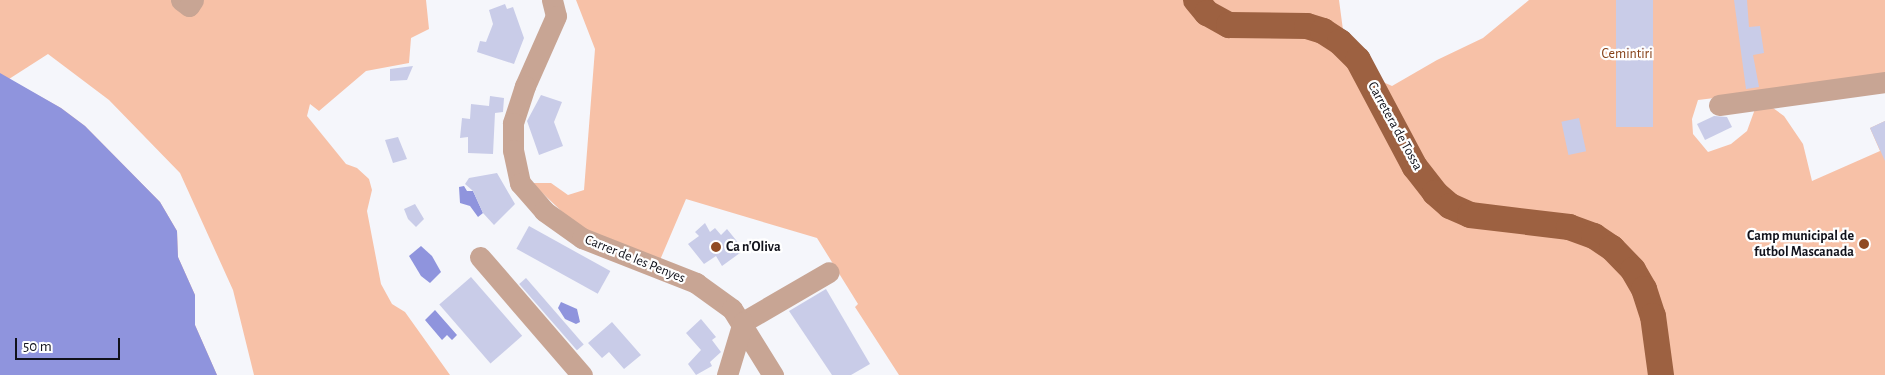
<!DOCTYPE html>
<html>
<head>
<meta charset="utf-8">
<style>
	body { margin:0 }
	#map { position:relative; width:1885px; height:375px; overflow:hidden; background:#f5f6fb; font-family:"Alegreya Sans",sans-serif }
	div>[style] { position:absolute }
	[style*='--x'] { left:calc(var(--x)*1px); top:calc(var(--y)*1px); width:calc(var(--w)*1px); rotate:calc(var(--a)*1deg) }
	.green>* { inset:0; background:#f7c1a7 }
	.water>* { inset:0; background:#8f94dd }
	.building>* { inset:0; background:#c9cce8; transform-origin:0 0 }
	.minor>* { height:21px; margin:-10.5px; padding:0 10.5px; transform-origin:10.5px; border-radius:10.5px; background:#c8a594 }
	.major>* { height:26px; margin:-13px; padding:0 13px; transform-origin:13px; border-radius:13px; background:#9d6141 }
	.dots>* { width:14px; height:14px; translate:-50% -50%; box-sizing:border-box; border:2px solid #fff; border-radius:50% }
	span { translate:-50% -50%; white-space:nowrap; text-align:center; line-height:1.15; -webkit-text-stroke:4.5px #fff; paint-order:stroke }
	.park-label { font-size:14px; color:#843e14 }
	.street-label { font-size:14px; color:#11121b }
	.poi-label { font-size:14px; color:#11121b; font-weight:700 }
	.right { translate:-100% -50%; text-align:right }
	.left { translate:0 -50%; text-align:left }
	.scale { position:absolute; left:15px; top:338px; width:105px; height:22px; box-sizing:border-box; border:2px solid #11121b; border-top:0; padding-left:6px; font-size:15px; line-height:18px; white-space:nowrap; color:#11121b; -webkit-text-stroke:4px #fff; paint-order:stroke }
</style>
</head>
<body>
<div id="map">
	<div class="green">
		<i style="clip-path:polygon(0 0,426px 0,429px 29px,411px 38px,409px 63px,366px 71px,319px 111px,310px 104px,307px 116px,346px 164px,357px 168px,369px 179px,372px 190px,367px 211px,381px 284px,392px 304px,405px 312px,450px 375px,254px 375px,233px 290px,180px 173px,109px 100px,48px 54px,9px 79px,61px 108px,85px 126px,160px 202px,177px 231px,178px 257px,195px 295px,195px 325px,217px 375px,0 375px)"></i>
		<i style="clip-path:polygon(576px 0,1339px 0,1343px 30px,1383px 82px,1392px 86px,1437px 60px,1483px 38px,1529px 0,1885px 0,1885px 77px,1698px 100px,1692px 119px,1693px 134px,1708px 152px,1731px 144px,1747px 131px,1755px 109px,1766px 103px,1784px 116px,1803px 144px,1812px 181px,1880px 151px,1870px 128px,1885px 121px,1885px 375px,899px 375px,855px 307px,858px 304px,817px 238px,686px 199px,660px 260px,579px 228px,532px 183px,551px 183px,568px 195px,584px 190px,595px 49px)"></i>
	</div>
	<div class="water">
		<i style="clip-path:polygon(0 73px,61px 108px,85px 126px,160px 202px,177px 231px,178px 257px,195px 295px,195px 325px,217px 375px,0 375px)"></i>
		<i style="clip-path:polygon(464px 186px,467px 191px,473px 191px,483px 213px,478px 217px,470px 206px,460px 203px,459px 187px)"></i>
		<i style="clip-path:polygon(421px 246px,432px 256px,441px 272px,430px 283px,421px 276px,409px 256px)"></i>
		<i style="clip-path:polygon(561px 302px,577px 309px,580px 322px,576px 324px,565px 319px,558px 308px)"></i>
		<i style="clip-path:polygon(435px 310px,457px 335px,452px 340px,447px 335px,442px 340px,425px 320px)"></i>
	</div>
	<div class="building">
		<i style="left:1616px;top:0;width:37px;height:127px"></i>
		<i style="clip-path:polygon(1734px 0,1747px 0,1749px 27px,1760px 26px,1764px 53px,1753px 55px,1759px 87px,1746px 89px)"></i>
		<i style="clip-path:polygon(505px 4px,507px 9px,513px 7px,524px 38px,514px 64px,477px 52px,480px 41px,486px 42px,493px 24px,489px 10px)"></i>
		<i style="clip-path:polygon(413px 66px,407px 80px,390px 81px,390px 69px)"></i>
		<i style="clip-path:polygon(541px 95px,562px 102px,554px 122px,563px 146px,539px 155px,527px 121px)"></i>
		<i style="clip-path:polygon(490px 96px,504px 98px,503px 112px,495px 113px,493px 154px,468px 153px,468px 137px,460px 138px,462px 118px,470px 119px,471px 104px,489px 106px)"></i>
		<i style="clip-path:polygon(1714px 116px,1727px 117px,1732px 127px,1705px 140px,1697px 124px)"></i>
		<i style="left:1579px;top:118px;width:34px;height:18px;rotate:78deg"></i>
		<i style="clip-path:polygon(1885px 121px,1885px 161px,1870px 128px)"></i>
		<i style="clip-path:polygon(398px 137px,407px 159px,393px 163px,385px 140px)"></i>
		<i style="clip-path:polygon(497px 173px,515px 204px,494px 225px,483px 213px,473px 191px,465px 184px,469px 178px)"></i>
		<i style="clip-path:polygon(415px 204px,424px 219px,416px 227px,408px 219px,404px 209px)"></i>
		<i style="clip-path:polygon(705px 223px,710px 232px,715px 228px,721px 235px,727px 229px,744px 250px,722px 266px,716px 256px,704px 264px,688px 244px,699px 236px,695px 232px)"></i>
		<i style="left:529px;top:226px;width:93px;height:26px;rotate:29deg"></i>
		<i style="left:471px;top:277px;width:78px;height:42px;rotate:49deg"></i>
		<i style="left:526px;top:278px;width:88px;height:9px;rotate:49deg"></i>
		<i style="clip-path:polygon(826px 289px,870px 364px,851px 375px,832px 375px,789px 311px)"></i>
		<i style="clip-path:polygon(701px 319px,716px 337px,712px 340px,721px 352px,710px 362px,712px 366px,696px 375px,688px 364px,701px 350px,686px 333px)"></i>
		<i style="clip-path:polygon(612px 322px,641px 355px,624px 369px,609px 352px,602px 358px,588px 343px)"></i>
	</div>
	<div class="minor">
		<i style="--x:181;--y:0;--w:10;--a:37"></i>
		<i style="--x:189;--y:6;--w:7;--a:-56"></i>
		<i style="--x:552;--y:0;--w:16;--a:76"></i>
		<i style="--x:556;--y:16;--w:77;--a:113.9"></i>
		<i style="--x:525;--y:86;--w:39;--a:108"></i>
		<i style="--x:513;--y:123;--w:27;--a:90"></i>
		<i style="--x:513;--y:150;--w:34;--a:78"></i>
		<i style="--x:520;--y:183;--w:37;--a:49"></i>
		<i style="--x:544;--y:211;--w:47;--a:35.4"></i>
		<i style="--x:582;--y:238;--w:123;--a:21.5"></i>
		<i style="--x:696;--y:283;--w:44;--a:35.8"></i>
		<i style="--x:732;--y:309;--w:78;--a:58.2"></i>
		<i style="--x:1719;--y:105;--w:168;--a:-7.9"></i>
		<i style="--x:480;--y:257;--w:156;--a:49.2"></i>
		<i style="--x:743;--y:322;--w:99;--a:-30.2"></i>
		<i style="--x:727;--y:375;--w:55;--a:-73.2"></i>
	</div>
	<div class="major">
		<i style="--x:1196;--y:0;--w:17;--a:50"></i>
		<i style="--x:1207;--y:13;--w:25;--a:29"></i>
		<i style="--x:1229;--y:25;--w:78;--a:0.7"></i>
		<i style="--x:1307;--y:26;--w:17;--a:17"></i>
		<i style="--x:1323;--y:31;--w:20;--a:33"></i>
		<i style="--x:1340;--y:42;--w:25;--a:45"></i>
		<i style="--x:1358;--y:60;--w:121;--a:62"></i>
		<i style="--x:1415;--y:167;--w:33;--a:52"></i>
		<i style="--x:1435;--y:193;--w:20;--a:41"></i>
		<i style="--x:1450;--y:206;--w:22;--a:24"></i>
		<i style="--x:1470;--y:215;--w:100;--a:6.9"></i>
		<i style="--x:1569;--y:227;--w:27;--a:20"></i>
		<i style="--x:1594;--y:236;--w:22;--a:34"></i>
		<i style="--x:1612;--y:248;--w:30;--a:46"></i>
		<i style="--x:1633;--y:270;--w:22;--a:60"></i>
		<i style="--x:1644;--y:289;--w:28;--a:72"></i>
		<i style="--x:1653;--y:316;--w:60;--a:82.3"></i>
	</div>
	<div class="dots">
		<i style="left:1864px;top:244px;background:#904a23"></i>
		<i style="left:716px;top:247px;background:#904a23"></i>
	</div>
	<div class="park-label">
		<span style="left:1627px;top:54px">Cemintiri</span>
	</div>
	<div class="street-label">
		<span style="left:1395px;top:126px;rotate:61deg">Carretera de Tossa</span>
		<span style="left:635px;top:259px;rotate:22deg">Carrer de les Penyes</span>
	</div>
	<div class="poi-label">
		<span class="right" style="left:1854px;top:244px">Camp municipal de<br>futbol Mascanada</span>
		<span class="left" style="left:726px;top:247px">Ca n'Oliva</span>
	</div>
	<div class="scale">50 m</div>
</div>
</body>
</html>
